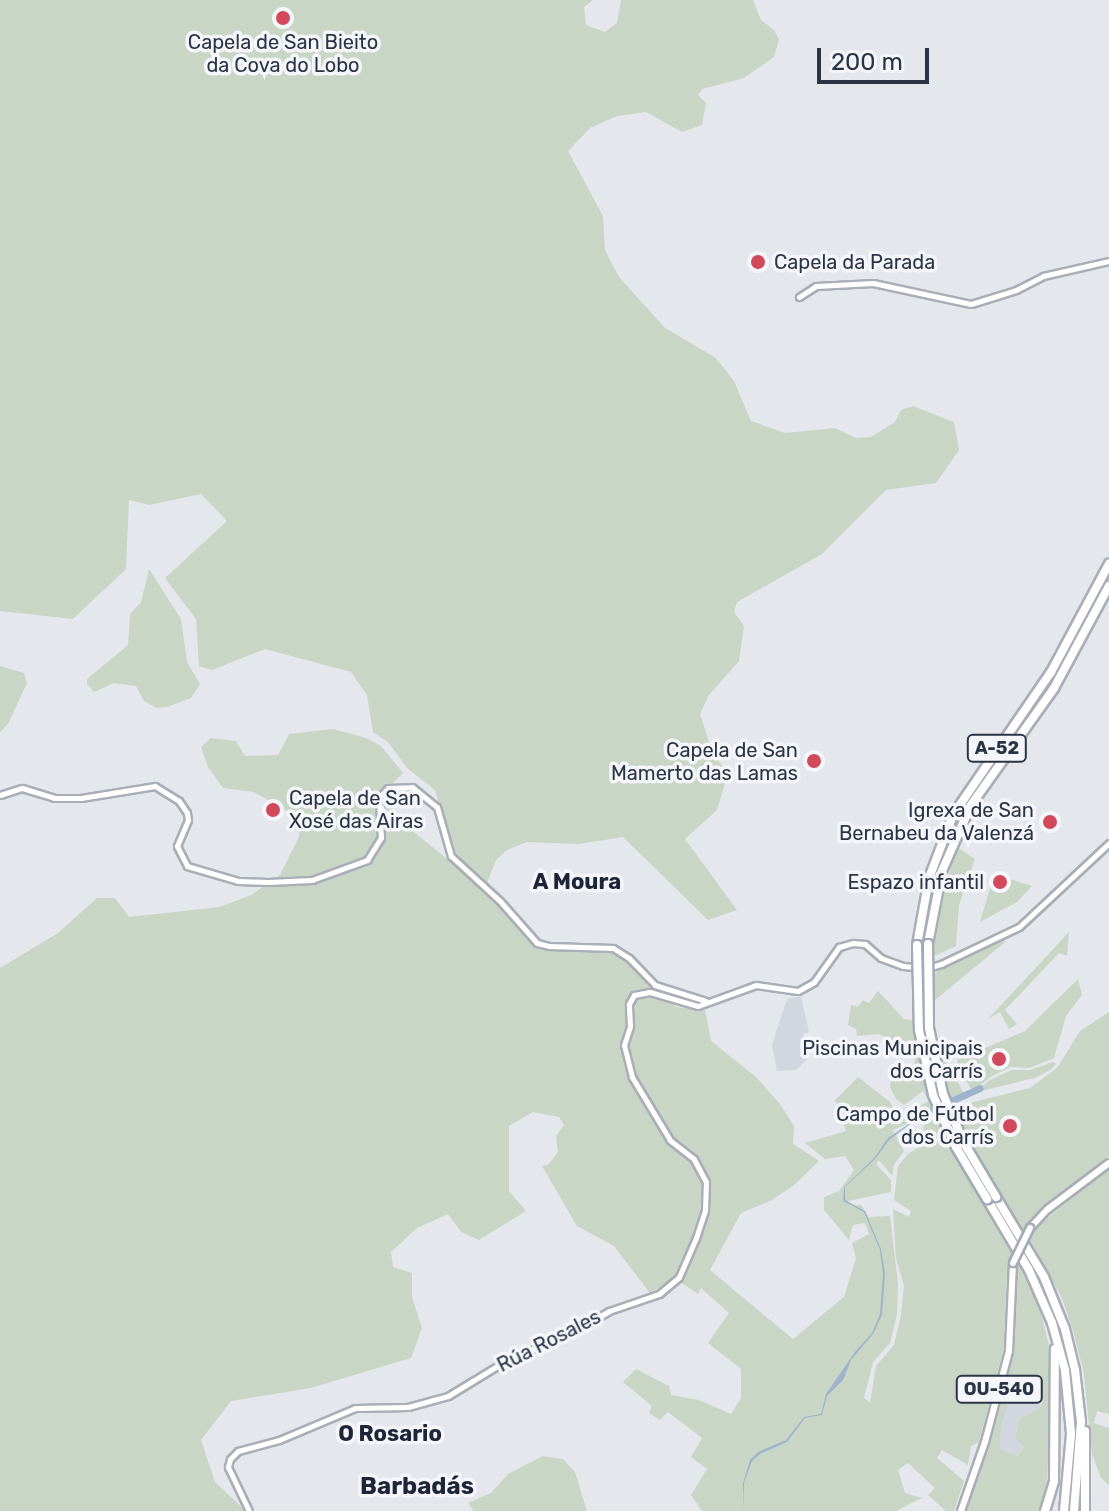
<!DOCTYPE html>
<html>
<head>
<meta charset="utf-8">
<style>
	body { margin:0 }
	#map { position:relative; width:1109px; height:1511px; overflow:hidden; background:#e4e7ec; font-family:Rubik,sans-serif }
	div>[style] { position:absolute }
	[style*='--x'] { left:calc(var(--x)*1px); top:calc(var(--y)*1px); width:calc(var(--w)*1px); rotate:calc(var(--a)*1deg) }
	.built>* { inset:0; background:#d2d6de }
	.green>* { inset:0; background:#c9d6c5 }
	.water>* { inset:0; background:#9fb4cc }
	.river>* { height:7px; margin:-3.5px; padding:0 3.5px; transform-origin:3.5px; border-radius:3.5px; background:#9fb4cc }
	.roads { filter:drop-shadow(2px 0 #a9aeb7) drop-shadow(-2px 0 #a9aeb7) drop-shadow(0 2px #a9aeb7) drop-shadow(0 -2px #a9aeb7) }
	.secondary>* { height:5px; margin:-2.5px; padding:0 2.5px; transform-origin:2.5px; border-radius:2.5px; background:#fff }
	.primary>* { height:6px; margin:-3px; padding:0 3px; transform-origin:3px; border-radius:3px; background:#fff }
	.highway>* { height:8px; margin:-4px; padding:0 4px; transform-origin:4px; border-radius:4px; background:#fff }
	.bridges { filter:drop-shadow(2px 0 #a3abb8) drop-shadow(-2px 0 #a3abb8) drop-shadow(0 2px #a3abb8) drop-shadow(0 -2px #a3abb8) }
	.primary-bridge>* { height:6px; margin:-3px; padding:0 3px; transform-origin:3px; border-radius:3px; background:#fff }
	.highway-bridge>* { height:8px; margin:-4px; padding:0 4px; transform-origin:4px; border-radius:4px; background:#fff }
	.dots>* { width:22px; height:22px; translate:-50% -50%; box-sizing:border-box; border:4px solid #f4f6f9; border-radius:50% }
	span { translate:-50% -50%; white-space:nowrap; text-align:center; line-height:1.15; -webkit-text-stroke:7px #f4f6f9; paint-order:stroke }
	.shield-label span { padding:2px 6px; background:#f4f6f9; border:2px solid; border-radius:6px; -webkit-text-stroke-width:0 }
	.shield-label { font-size:18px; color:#2b3445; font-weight:700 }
	.poi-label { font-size:20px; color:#2b3445 }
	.left { translate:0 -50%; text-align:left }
	.right { translate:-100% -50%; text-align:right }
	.street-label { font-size:20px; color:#2b3445 }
	.neighbourhood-label { font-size:22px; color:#1d2536; font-weight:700 }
	.quarter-label { font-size:24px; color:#1d2536; font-weight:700 }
	.scale { position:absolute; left:817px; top:48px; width:112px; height:36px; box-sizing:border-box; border:4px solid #2b3445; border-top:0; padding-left:10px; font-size:24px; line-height:28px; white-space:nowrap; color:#2b3445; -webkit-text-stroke:6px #f4f6f9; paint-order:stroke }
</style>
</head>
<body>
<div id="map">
	<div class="built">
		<i style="clip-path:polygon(801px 996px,809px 1032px,803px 1034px,808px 1058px,796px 1070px,777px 1071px,772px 1045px,776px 1032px,787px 999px)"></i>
		<i style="clip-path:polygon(1039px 1387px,1042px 1406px,1020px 1419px,1015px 1437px,1024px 1447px,1018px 1456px,1000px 1449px,1001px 1426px,1007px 1404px)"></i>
	</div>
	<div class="green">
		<i style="clip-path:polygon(0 0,593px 0,584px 7px,586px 25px,605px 32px,617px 23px,621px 0,753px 0,761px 20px,774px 30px,779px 39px,774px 57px,744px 78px,702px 89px,698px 95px,706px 103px,702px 125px,682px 132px,646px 112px,617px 116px,590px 128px,568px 151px,603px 216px,605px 250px,619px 277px,665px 328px,716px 358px,734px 381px,751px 421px,785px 433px,835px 428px,856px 438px,871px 437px,895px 422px,901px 410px,913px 406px,954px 422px,959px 450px,936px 483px,886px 490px,822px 554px,737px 602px,734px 612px,744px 626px,739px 661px,709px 695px,700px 714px,713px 754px,728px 773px,717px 810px,685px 839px,737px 910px,708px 920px,623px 837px,579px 844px,527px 842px,507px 850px,496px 860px,487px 883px,464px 865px,452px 849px,435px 790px,407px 768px,388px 742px,373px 732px,367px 695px,351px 672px,265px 649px,212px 670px,199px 666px,196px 619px,165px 578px,227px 521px,201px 494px,149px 505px,129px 500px,126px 569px,73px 619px,0 611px)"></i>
		<i style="clip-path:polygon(149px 569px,181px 619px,187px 662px,200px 684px,191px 698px,167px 707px,157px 708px,144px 701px,136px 686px,114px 683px,94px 692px,87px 684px,87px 679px,128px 645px,130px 614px,141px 602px)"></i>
		<i style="clip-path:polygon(0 666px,24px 673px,27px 683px,8px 724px,0 732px)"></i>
		<i style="clip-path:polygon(333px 729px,366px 738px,381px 746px,403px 773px,392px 784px,390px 793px,395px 817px,487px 891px,532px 943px,544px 949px,597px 948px,620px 954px,676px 1007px,705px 1010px,711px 1041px,756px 1077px,780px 1104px,794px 1126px,793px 1144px,819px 1161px,793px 1186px,770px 1201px,741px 1213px,710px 1270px,793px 1339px,844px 1297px,856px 1258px,852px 1243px,869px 1234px,865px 1223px,853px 1225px,849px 1240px,824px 1210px,824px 1197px,839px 1191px,854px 1170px,845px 1156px,825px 1159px,805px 1143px,846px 1131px,835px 1100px,858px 1077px,890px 1102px,897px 1114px,911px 1111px,929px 1101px,923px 1091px,904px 1105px,896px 1099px,890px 1087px,891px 1080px,899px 1073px,912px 1081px,916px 1053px,912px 1044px,904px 1041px,893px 1042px,879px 1034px,857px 1036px,856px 1029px,848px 1025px,851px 1005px,858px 1007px,863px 1000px,869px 1003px,878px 991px,904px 1019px,914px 1020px,925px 1039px,946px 1060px,966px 1097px,893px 1130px,904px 1151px,894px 1165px,892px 1176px,879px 1160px,876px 1164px,891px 1180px,891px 1192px,848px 1201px,851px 1206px,861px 1205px,869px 1217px,890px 1216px,898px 1283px,897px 1314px,890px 1343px,873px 1362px,864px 1398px,870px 1403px,876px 1366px,894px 1345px,901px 1315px,904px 1286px,896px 1258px,893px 1209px,909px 1217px,911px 1211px,894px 1200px,898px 1166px,908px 1154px,922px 1145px,924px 1123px,959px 1113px,973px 1102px,1030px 1088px,1057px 1068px,1080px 1031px,1109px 1012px,1109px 1156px,1034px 1217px,1014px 1252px,1007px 1278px,1004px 1347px,979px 1442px,971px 1446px,968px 1465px,942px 1450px,937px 1458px,964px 1481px,954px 1511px,946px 1511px,928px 1495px,935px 1488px,908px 1463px,898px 1470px,905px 1493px,922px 1498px,896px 1511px,702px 1511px,691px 1495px,707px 1469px,691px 1457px,702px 1438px,668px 1412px,660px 1420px,649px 1413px,652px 1406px,623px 1382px,636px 1369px,669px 1386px,671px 1395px,699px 1400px,731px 1414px,741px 1398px,741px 1369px,708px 1343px,729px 1313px,701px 1288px,698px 1294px,674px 1278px,650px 1293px,614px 1246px,577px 1226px,542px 1166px,548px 1165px,558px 1152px,556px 1136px,564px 1125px,559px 1117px,533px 1112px,509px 1126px,509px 1191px,526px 1211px,479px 1240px,461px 1232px,448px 1214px,417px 1228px,391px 1252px,393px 1267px,412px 1273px,412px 1297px,422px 1328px,411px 1358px,311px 1388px,231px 1401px,201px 1440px,215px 1482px,246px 1511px,0 1511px,0 968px,58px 933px,97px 898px,115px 898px,129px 917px,220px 907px,251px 895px,280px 875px,299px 837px,299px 818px,254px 792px,223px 788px,208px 767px,201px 747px,211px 738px,236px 741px,245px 756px,278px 755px,289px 734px)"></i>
		<i style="clip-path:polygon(957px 847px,975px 859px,959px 905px,956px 946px,934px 956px,931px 943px,940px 903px)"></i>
		<i style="clip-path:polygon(1010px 879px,1032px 886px,1017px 902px,980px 922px,990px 888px)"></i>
		<i style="clip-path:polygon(1069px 932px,1067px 956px,1059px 953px,1005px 1010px,1017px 1024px,1009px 1029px,1000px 1012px,988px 1019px)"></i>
		<i style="clip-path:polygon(1002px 937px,1005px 939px,1004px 943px,934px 1001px,933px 975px,944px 966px)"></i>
		<i style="clip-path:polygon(1078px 979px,1082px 995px,1066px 1016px,1054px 1058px,1029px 1068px,1011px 1067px,992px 1076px,972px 1091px,959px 1068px,968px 1065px,958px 1066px,957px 1060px,1025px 1031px)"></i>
		<i style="clip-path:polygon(1053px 1062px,1056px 1064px,1050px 1070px,1035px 1078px,973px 1093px,990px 1080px,1012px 1070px,1030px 1070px)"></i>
		<i style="clip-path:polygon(1109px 1168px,1109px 1414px,1097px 1411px,1094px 1423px,1109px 1428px,1109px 1485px,1101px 1478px,1092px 1454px,1084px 1374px,1074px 1334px,1062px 1298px,1029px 1238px,1039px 1225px)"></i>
		<i style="clip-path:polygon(evenodd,1018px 1262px,1040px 1310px,1051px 1353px,1047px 1494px,1041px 1511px,965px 1511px,995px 1420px,1013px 1348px,1014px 1284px,1018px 1262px,1039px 1388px,1042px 1406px,1020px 1419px,1015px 1438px,1024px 1447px,1018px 1456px,1000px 1449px,1001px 1426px,1008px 1404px,1039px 1388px)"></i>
		<i style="clip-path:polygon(543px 1456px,563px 1459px,575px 1472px,587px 1511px,474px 1511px,468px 1503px,491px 1493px,508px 1474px)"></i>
	</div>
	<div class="water">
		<i style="clip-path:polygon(931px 1109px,889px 1140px,875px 1159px,845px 1187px,845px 1200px,865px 1211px,881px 1249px,885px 1273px,882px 1315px,873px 1334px,851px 1360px,843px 1380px,827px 1396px,822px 1415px,805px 1418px,787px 1442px,760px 1454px,752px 1461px,744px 1483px,743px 1511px,743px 1483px,750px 1460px,758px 1452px,786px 1440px,804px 1417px,821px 1414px,826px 1394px,855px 1352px,872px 1333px,880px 1314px,883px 1274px,880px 1250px,864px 1212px,843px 1201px,844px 1187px,874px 1158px,888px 1138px)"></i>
	</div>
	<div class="river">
		<i style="--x:933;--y:1109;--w:51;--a:-24.1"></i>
	</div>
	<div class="roads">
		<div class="secondary">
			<i style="--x:799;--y:297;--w:20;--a:-33"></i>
			<i style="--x:816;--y:286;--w:57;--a:-3"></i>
			<i style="--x:873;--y:283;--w:100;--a:12.1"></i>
			<i style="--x:971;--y:304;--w:47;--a:-17.3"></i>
			<i style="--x:1016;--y:290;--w:30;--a:-27"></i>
			<i style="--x:1043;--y:276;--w:68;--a:-12.8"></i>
			<i style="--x:0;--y:795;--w:23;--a:-18"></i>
			<i style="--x:22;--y:788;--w:34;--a:17"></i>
			<i style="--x:54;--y:798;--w:27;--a:0"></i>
			<i style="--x:81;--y:798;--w:75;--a:-9.2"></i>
			<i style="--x:155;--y:786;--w:28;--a:32"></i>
			<i style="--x:179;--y:801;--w:14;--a:56"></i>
			<i style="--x:187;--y:813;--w:7;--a:82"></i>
			<i style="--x:188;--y:820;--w:28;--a:113"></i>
			<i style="--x:177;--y:846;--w:22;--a:63"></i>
			<i style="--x:187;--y:866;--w:53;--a:16.4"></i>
			<i style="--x:238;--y:881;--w:30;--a:2"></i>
			<i style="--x:268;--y:882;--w:44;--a:-2.6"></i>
			<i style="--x:312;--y:880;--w:59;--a:-20"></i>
			<i style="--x:367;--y:860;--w:26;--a:-58"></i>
			<i style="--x:381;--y:838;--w:40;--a:-92.9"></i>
			<i style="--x:379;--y:798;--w:13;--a:-48"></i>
			<i style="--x:388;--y:788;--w:24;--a:-2"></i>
			<i style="--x:412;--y:787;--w:32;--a:39"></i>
			<i style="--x:437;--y:807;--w:51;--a:74.1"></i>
			<i style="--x:451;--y:856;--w:67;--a:42.6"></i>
			<i style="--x:500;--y:901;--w:56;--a:48.6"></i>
			<i style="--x:537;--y:943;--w:12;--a:14"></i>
			<i style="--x:549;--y:946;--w:64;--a:1.8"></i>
			<i style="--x:613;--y:948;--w:19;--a:32"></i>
			<i style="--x:629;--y:958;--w:37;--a:46"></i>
			<i style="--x:655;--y:985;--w:53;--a:17.4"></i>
			<i style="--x:249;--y:1511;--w:49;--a:-115.5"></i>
			<i style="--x:228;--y:1467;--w:8;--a:-76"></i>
			<i style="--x:230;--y:1459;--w:11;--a:-45"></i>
			<i style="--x:238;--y:1451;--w:42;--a:-15"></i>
			<i style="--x:279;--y:1440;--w:82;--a:-22.8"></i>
			<i style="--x:355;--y:1408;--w:53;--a:-1.1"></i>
			<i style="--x:408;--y:1407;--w:41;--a:-15.4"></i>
			<i style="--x:448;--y:1396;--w:66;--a:-31.3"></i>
			<i style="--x:504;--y:1362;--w:81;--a:-24"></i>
			<i style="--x:578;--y:1329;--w:36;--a:-30"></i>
			<i style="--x:609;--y:1311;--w:53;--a:-18.8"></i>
			<i style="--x:659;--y:1294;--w:26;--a:-40"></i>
			<i style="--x:679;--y:1277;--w:43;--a:-66.4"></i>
			<i style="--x:696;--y:1238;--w:29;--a:-72"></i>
			<i style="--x:705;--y:1210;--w:28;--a:-88"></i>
			<i style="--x:706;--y:1182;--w:26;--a:-118"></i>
			<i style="--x:694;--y:1159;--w:31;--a:-142"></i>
			<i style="--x:670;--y:1140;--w:74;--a:-121.1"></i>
			<i style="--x:632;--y:1077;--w:33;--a:-104"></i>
			<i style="--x:624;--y:1045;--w:20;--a:-72"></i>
			<i style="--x:630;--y:1026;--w:22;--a:-93"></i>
			<i style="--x:629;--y:1004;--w:10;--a:-61"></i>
			<i style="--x:634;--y:995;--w:16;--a:-11"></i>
			<i style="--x:650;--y:992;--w:50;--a:16.3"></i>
			<i style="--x:698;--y:1006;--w:62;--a:-19.9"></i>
			<i style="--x:756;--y:985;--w:42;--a:8.1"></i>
			<i style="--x:798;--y:991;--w:18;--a:-29"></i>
			<i style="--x:814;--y:982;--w:43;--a:-54.5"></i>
			<i style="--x:839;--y:947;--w:15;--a:-16"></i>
			<i style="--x:853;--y:943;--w:12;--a:5"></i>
			<i style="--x:865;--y:944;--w:21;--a:41"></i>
			<i style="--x:881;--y:958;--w:23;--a:20"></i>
			<i style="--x:903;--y:966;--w:25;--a:5"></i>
			<i style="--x:928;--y:968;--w:14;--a:-17"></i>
			<i style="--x:941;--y:964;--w:86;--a:-25.4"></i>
			<i style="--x:1019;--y:927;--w:123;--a:-43"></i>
		</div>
		<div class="primary">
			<i style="--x:1030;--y:1228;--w:26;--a:-47"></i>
			<i style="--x:1048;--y:1209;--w:76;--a:-37"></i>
			<i style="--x:961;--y:1511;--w:73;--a:-70.8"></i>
			<i style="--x:985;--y:1442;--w:94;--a:-75.2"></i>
			<i style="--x:1009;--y:1351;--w:88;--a:-87.4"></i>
		</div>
		<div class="highway">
			<i style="--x:928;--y:944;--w:74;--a:-79.1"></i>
			<i style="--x:942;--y:871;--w:72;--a:-66.3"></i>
			<i style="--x:971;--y:805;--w:143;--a:-54.6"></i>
			<i style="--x:1054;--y:688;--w:116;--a:-61.7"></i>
			<i style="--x:917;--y:945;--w:68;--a:-79.8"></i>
			<i style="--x:929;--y:878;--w:67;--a:-69.1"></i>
			<i style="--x:953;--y:815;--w:173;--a:-55.6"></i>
			<i style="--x:1051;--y:672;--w:123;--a:-61.8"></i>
			<i style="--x:996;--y:1197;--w:93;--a:59"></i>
			<i style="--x:1044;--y:1277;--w:56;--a:68"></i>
			<i style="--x:1065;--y:1329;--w:42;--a:76.3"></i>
			<i style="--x:1075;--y:1370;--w:52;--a:83.4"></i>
			<i style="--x:1081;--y:1422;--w:89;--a:94.5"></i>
			<i style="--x:987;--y:1199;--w:82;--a:59.4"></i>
			<i style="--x:1029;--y:1270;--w:58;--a:66.5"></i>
			<i style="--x:1052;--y:1323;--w:49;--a:74.5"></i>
			<i style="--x:1065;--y:1370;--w:64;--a:84.6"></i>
			<i style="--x:1071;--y:1434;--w:77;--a:95.2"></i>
			<i style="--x:1045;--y:1511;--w:31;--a:-73"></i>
			<i style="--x:1054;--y:1481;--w:132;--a:-89.6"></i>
			<i style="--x:1085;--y:1511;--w:80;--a:-90"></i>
		</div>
	</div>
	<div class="bridges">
		<div class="primary-bridge">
			<i style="--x:1013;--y:1263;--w:39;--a:-64"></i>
		</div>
		<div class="highway-bridge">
			<i style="--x:928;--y:944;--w:84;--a:89.3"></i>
			<i style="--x:929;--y:1028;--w:67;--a:78"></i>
			<i style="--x:943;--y:1094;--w:53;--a:66.8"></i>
			<i style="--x:964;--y:1143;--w:63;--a:59.3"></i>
			<i style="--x:917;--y:945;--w:85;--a:88.7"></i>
			<i style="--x:919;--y:1030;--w:66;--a:77.8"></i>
			<i style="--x:933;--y:1095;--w:57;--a:66.1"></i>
			<i style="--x:956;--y:1147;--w:61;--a:59.2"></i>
		</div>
	</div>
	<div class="dots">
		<i style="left:283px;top:18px;background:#d1495b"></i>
		<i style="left:758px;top:262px;background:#d1495b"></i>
		<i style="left:814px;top:761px;background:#d1495b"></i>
		<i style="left:273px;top:810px;background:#d1495b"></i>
		<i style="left:1050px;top:822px;background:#d1495b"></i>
		<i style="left:1000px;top:882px;background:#d1495b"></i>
		<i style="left:999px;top:1059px;background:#d1495b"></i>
		<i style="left:1010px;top:1126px;background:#d1495b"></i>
	</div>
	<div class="shield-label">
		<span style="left:997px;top:748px">A-52</span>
		<span style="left:999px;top:1389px">OU-540</span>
	</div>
	<div class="poi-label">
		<span style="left:283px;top:54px">Capela de San Bieito<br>da Cova do Lobo</span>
		<span class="left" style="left:774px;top:262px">Capela da Parada</span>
		<span class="right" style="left:798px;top:762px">Capela de San<br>Mamerto das Lamas</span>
		<span class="left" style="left:289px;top:810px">Capela de San<br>Xosé das Airas</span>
		<span class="right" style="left:1034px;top:822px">Igrexa de San<br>Bernabeu da Valenzá</span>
		<span class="right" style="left:984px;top:882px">Espazo infantil</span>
		<span class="right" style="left:983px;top:1060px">Piscinas Municipais<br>dos Carrís</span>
		<span class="right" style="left:994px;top:1126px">Campo de Fútbol<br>dos Carrís</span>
	</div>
	<div class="street-label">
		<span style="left:549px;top:1341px;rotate:-27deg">Rúa Rosales</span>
	</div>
	<div class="neighbourhood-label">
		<span style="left:577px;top:882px">A Moura</span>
		<span style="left:390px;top:1434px">O Rosario</span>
	</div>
	<div class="quarter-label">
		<span style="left:417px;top:1487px">Barbadás</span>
	</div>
	<div class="scale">200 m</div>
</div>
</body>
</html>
